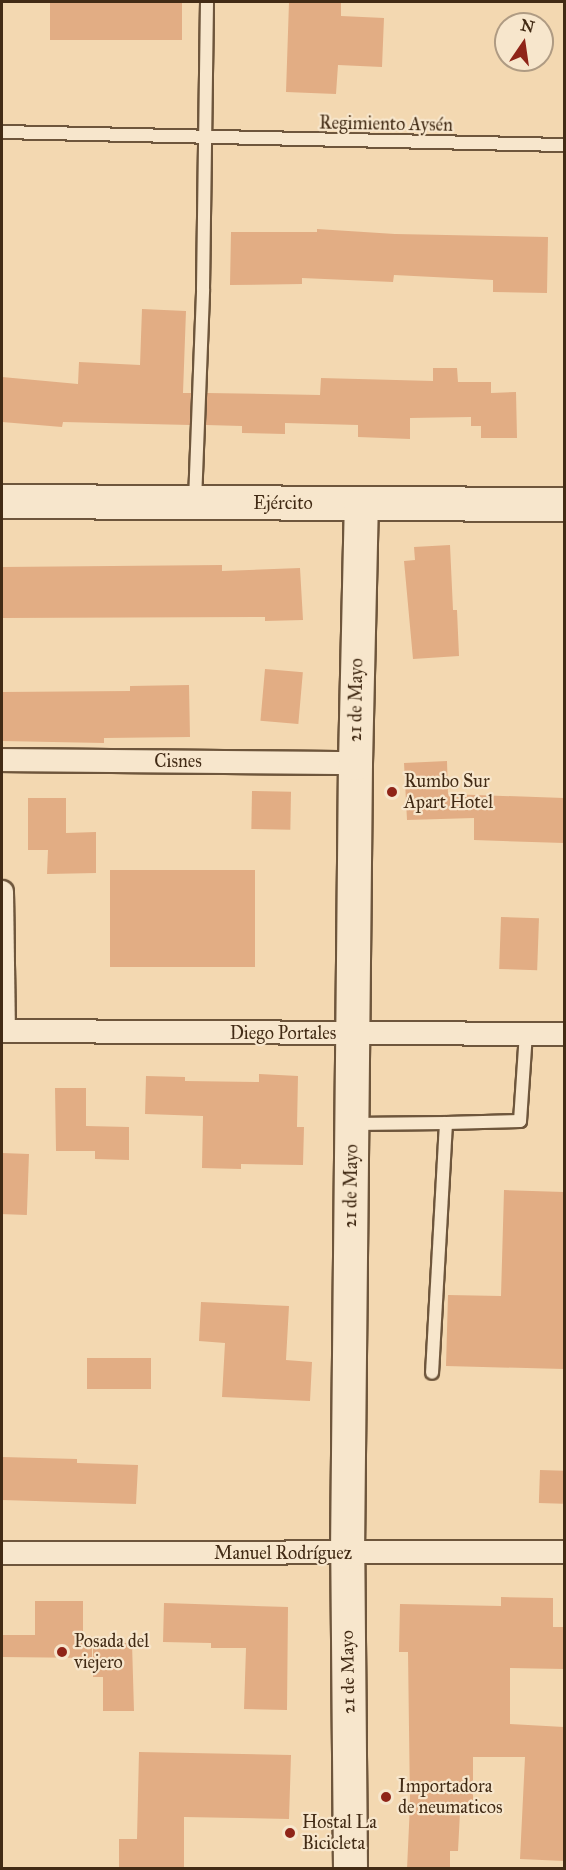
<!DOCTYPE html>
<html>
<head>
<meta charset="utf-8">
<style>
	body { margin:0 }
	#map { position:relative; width:566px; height:1870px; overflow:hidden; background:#f3d8b1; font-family:"IM FELL Great Primer",serif }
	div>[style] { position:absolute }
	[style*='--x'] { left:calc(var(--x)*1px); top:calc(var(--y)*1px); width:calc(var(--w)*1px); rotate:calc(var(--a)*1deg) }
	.building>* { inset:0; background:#e2ad84; transform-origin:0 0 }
	.roads { filter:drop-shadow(2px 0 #6e563c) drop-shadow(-2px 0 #6e563c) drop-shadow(0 2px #6e563c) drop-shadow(0 -2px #6e563c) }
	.lane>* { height:12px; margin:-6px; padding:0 6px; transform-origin:6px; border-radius:6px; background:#f7e6cc }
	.street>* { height:22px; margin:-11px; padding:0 11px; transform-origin:11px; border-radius:11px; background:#f7e6cc }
	.secondary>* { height:33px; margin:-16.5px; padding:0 16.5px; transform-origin:16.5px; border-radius:16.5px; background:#f7e6cc }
	.dots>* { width:16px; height:16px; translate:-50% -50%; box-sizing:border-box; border:3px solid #f7e6cc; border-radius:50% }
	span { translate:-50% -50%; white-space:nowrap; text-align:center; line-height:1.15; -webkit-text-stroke:4.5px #f7e6cc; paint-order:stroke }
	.street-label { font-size:18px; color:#422b15 }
	.poi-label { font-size:18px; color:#422b15 }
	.left { translate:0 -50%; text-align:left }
	.frame { position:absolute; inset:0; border:3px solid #422b15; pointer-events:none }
	.north { position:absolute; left:494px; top:12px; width:60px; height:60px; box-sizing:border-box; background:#f7e6cc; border:2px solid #af9b83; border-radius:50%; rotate:13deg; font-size:16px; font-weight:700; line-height:24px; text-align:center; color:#422b15 }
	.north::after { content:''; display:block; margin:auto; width:21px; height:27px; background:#8f2418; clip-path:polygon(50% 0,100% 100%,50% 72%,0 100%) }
</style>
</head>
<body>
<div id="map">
	<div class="building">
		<i style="left:50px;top:2px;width:132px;height:38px"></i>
		<i style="clip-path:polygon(289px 2px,341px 2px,341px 16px,384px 18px,382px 67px,338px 65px,336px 94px,286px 92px)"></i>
		<i style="clip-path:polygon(317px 229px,395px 234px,548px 237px,547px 293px,493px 292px,493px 280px,394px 275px,393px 282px,302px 278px,302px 284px,230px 285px,231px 232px,317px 232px)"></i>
		<i style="clip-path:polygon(142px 309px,186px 311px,183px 393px,191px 393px,190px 425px,63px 422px,62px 427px,2px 422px,2px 377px,78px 384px,79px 362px,140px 365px)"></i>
		<i style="clip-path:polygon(433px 368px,457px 368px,458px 382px,491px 382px,491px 393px,516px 392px,517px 438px,481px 438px,481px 426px,471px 426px,471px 417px,410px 418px,410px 439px,358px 437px,358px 425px,285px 423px,285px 434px,242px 433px,242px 426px,206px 425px,207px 393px,320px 395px,321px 378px,433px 381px)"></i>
		<i style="clip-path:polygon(450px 545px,453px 610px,457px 610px,459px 656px,413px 659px,404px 561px,415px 560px,414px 547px)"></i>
		<i style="clip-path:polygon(222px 565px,222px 571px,300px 568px,303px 620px,265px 621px,265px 617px,2px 618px,2px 567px)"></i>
		<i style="left:265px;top:669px;width:38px;height:52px;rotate:5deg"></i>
		<i style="clip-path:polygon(189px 685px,190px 737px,104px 738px,104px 743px,2px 741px,2px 692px,130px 691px,130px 686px)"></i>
		<i style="clip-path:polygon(447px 761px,448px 794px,564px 798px,564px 843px,474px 840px,474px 818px,407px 820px,404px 763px)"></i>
		<i style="left:252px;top:791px;width:39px;height:38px;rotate:1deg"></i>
		<i style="clip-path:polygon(28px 798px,66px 798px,66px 833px,96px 832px,96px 873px,47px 874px,48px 850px,28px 850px)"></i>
		<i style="left:110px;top:870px;width:145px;height:97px"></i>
		<i style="left:501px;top:917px;width:38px;height:52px;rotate:2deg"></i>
		<i style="clip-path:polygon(259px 1074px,298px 1076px,297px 1127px,304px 1127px,303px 1165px,241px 1164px,241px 1169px,202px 1168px,203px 1116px,145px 1114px,146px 1076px,185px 1077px,185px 1081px,259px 1082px)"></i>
		<i style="clip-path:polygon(55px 1088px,86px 1088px,86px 1126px,129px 1127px,129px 1160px,95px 1159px,95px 1151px,56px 1151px)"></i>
		<i style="left:2px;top:1153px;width:27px;height:61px;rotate:2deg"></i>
		<i style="clip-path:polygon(504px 1190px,564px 1192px,564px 1369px,446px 1366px,448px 1295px,501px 1296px)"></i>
		<i style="clip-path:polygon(201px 1302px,289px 1306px,286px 1360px,312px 1362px,310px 1401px,222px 1397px,225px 1343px,199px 1341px)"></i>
		<i style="left:87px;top:1358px;width:64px;height:31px"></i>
		<i style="clip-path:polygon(2px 1457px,77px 1459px,77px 1463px,138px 1465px,136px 1504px,2px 1500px)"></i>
		<i style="left:540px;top:1470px;width:24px;height:33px;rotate:2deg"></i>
		<i style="clip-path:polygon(501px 1597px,553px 1598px,553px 1627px,564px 1627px,564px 1669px,510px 1668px,510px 1724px,564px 1727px,564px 1861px,520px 1859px,525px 1757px,473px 1757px,473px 1812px,460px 1812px,458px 1851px,450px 1851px,450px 1869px,407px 1869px,410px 1804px,408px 1652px,399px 1652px,400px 1604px,501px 1606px)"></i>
		<i style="clip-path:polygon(35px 1601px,83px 1601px,83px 1636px,92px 1636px,92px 1658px,2px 1657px,2px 1635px,35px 1635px)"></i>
		<i style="clip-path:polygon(164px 1603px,288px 1607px,287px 1710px,244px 1709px,246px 1648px,211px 1648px,211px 1643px,163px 1642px)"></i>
		<i style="clip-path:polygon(93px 1643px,132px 1643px,134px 1711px,103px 1711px,103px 1677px,93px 1677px)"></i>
		<i style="clip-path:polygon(139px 1752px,291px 1755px,289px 1819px,184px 1817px,184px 1869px,119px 1869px,119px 1839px,137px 1839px)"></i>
	</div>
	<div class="roads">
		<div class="lane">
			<i style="--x:2;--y:132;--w:562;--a:1.33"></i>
			<i style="--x:195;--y:501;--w:212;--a:-87.8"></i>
			<i style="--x:203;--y:289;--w:287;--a:-89.2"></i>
			<i style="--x:446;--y:1123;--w:74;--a:-1.5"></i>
			<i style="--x:520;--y:1121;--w:87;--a:-86.1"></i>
			<i style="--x:353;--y:1124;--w:93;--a:-0.6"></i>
			<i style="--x:446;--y:1123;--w:250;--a:93.2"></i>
		</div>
		<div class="street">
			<i style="--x:2;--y:760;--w:353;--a:0.5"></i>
			<i style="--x:2;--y:892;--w:139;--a:89.2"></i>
			<i style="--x:2;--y:1031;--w:562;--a:0.31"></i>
			<i style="--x:2;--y:1553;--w:562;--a:-0.1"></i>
		</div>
		<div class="secondary">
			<i style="--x:2;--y:501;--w:562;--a:0.31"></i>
			<i style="--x:350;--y:1868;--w:315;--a:-90.5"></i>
			<i style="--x:347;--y:1553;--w:790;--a:-89.42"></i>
			<i style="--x:355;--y:763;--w:260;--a:-88.7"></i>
		</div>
	</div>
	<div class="dots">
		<i style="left:392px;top:792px;background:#8f2418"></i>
		<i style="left:62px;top:1652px;background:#8f2418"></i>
		<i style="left:386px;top:1797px;background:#8f2418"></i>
		<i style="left:290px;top:1833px;background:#8f2418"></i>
	</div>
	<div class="street-label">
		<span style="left:386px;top:124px;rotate:1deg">Regimiento Aysén</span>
		<span style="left:283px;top:503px">Ejército</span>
		<span style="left:356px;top:700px;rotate:-89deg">21 de Mayo</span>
		<span style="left:178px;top:761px">Cisnes</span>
		<span style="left:283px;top:1033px">Diego Portales</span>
		<span style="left:351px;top:1186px;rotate:-89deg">21 de Mayo</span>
		<span style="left:283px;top:1553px">Manuel Rodríguez</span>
		<span style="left:348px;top:1672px;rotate:-91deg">21 de Mayo</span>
	</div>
	<div class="poi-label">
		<span class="left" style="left:404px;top:792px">Rumbo Sur<br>Apart Hotel</span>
		<span class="left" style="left:74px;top:1652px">Posada del<br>viejero</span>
		<span class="left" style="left:398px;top:1797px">Importadora<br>de neumaticos</span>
		<span class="left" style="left:302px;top:1833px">Hostal La<br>Bicicleta</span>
	</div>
	<div class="frame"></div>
	<div class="north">N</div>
</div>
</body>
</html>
